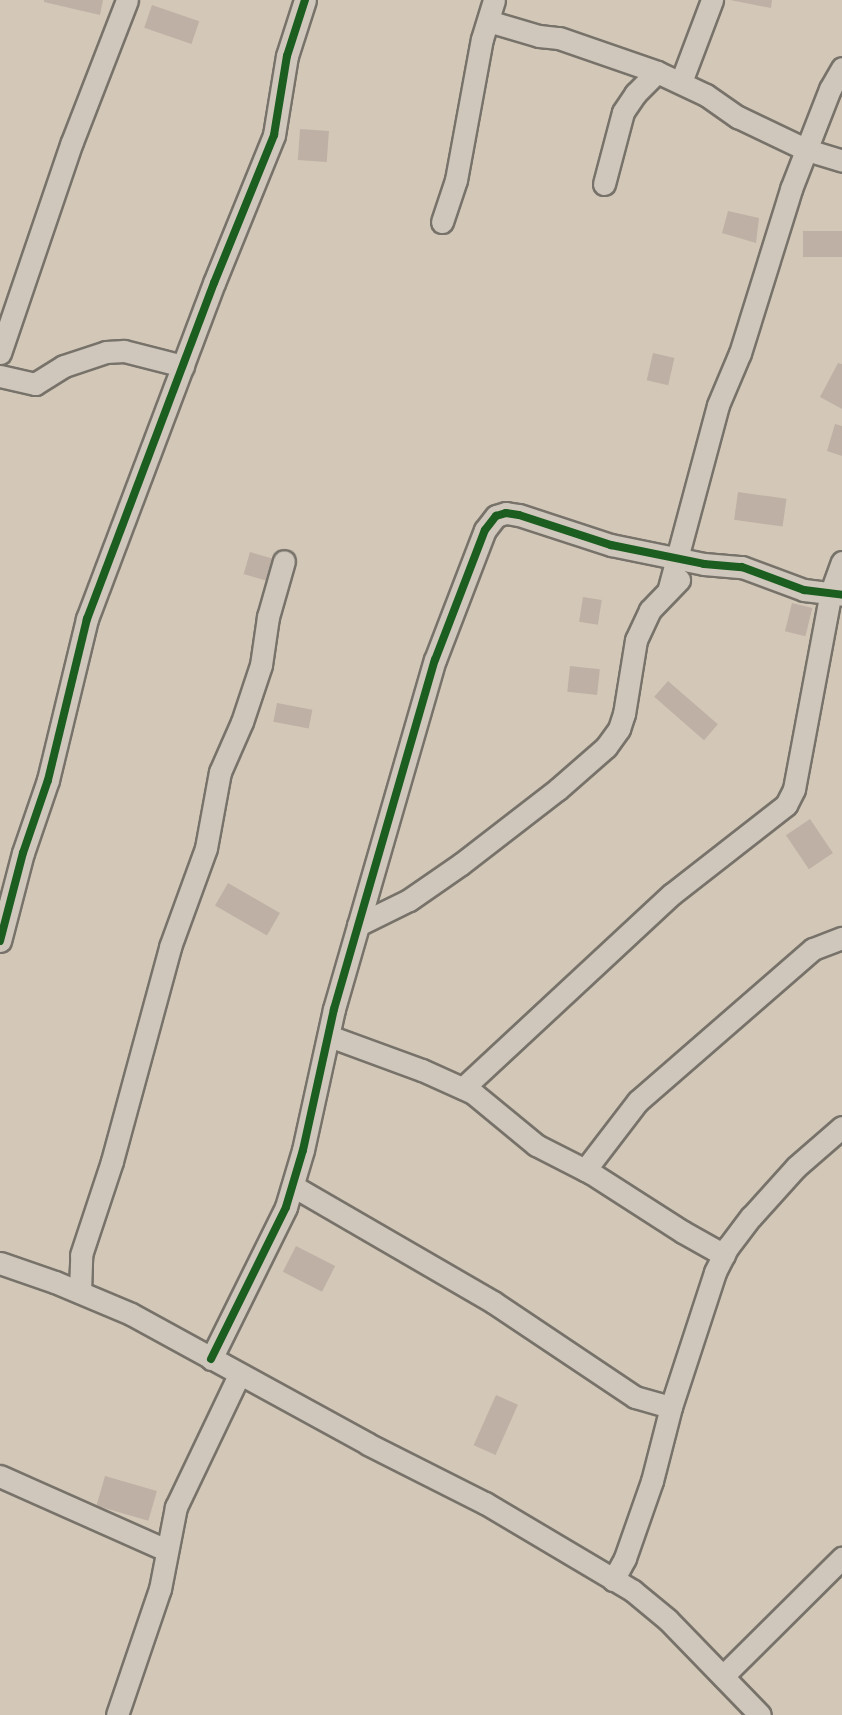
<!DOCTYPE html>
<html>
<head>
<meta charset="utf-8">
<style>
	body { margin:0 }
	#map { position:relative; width:842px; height:1715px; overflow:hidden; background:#d3c8b7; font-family:Itim,sans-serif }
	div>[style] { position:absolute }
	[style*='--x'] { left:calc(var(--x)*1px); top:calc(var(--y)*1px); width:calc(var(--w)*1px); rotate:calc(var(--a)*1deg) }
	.building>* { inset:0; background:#beb0a5; transform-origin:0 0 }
	.roads { filter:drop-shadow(2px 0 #77726a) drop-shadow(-2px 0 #77726a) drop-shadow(0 2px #77726a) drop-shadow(0 -2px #77726a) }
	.minor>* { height:21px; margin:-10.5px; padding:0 10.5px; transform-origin:10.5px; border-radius:10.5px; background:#cfc7bb }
	.cycleway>* { height:8px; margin:-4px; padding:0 4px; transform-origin:4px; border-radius:4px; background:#1b5e20 }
	span { translate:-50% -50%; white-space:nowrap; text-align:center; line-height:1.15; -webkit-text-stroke:5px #e0cbaa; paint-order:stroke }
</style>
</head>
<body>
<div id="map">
	<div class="building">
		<i style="clip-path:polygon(44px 0,103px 0,100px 15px,44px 2px)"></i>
		<i style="clip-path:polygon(730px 0,772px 0,771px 8px)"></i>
		<i style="left:152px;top:5px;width:50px;height:24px;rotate:19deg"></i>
		<i style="left:300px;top:129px;width:29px;height:31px;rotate:4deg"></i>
		<i style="clip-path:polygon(728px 211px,759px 218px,756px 243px,722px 233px)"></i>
		<i style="left:842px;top:231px;width:26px;height:39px;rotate:90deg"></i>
		<i style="left:653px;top:353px;width:22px;height:28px;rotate:13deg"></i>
		<i style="clip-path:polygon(838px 363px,842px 364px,842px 409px,820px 397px)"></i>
		<i style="clip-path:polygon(835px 424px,842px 426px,842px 456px,827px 451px)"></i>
		<i style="left:738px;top:492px;width:49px;height:28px;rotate:8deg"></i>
		<i style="left:250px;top:552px;width:26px;height:23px;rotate:16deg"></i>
		<i style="left:583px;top:597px;width:19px;height:25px;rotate:9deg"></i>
		<i style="left:792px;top:603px;width:21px;height:29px;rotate:14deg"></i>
		<i style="left:570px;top:666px;width:30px;height:26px;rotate:6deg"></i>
		<i style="left:668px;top:681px;width:66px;height:21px;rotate:41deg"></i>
		<i style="left:277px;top:703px;width:36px;height:19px;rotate:11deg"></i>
		<i style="left:810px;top:819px;width:41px;height:29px;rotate:56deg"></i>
		<i style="left:228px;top:883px;width:60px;height:26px;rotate:30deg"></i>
		<i style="left:296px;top:1246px;width:44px;height:29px;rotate:27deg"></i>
		<i style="left:496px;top:1395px;width:24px;height:55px;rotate:24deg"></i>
		<i style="left:105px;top:1476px;width:54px;height:31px;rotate:16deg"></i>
	</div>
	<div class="roads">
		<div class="minor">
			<i style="--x:488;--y:21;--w:53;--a:16.4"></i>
			<i style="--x:539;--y:36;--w:20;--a:6"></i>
			<i style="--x:559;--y:38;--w:104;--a:19.1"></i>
			<i style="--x:681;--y:82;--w:88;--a:-69.3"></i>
			<i style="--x:604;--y:184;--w:74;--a:-75.2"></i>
			<i style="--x:623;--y:112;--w:22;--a:-56"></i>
			<i style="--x:635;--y:94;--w:31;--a:-45"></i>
			<i style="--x:657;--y:72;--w:54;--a:25.1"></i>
			<i style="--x:706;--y:95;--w:39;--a:35"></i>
			<i style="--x:738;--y:117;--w:76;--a:25.6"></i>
			<i style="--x:807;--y:150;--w:37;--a:17"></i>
			<i style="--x:442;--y:222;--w:44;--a:-71.6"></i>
			<i style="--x:456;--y:180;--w:143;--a:-79.6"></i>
			<i style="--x:482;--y:39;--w:41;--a:-72.9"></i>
			<i style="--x:0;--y:353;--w:223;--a:-71.2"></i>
			<i style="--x:72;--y:142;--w:152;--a:-68.8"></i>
			<i style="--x:0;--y:376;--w:36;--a:13"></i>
			<i style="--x:35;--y:384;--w:34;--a:-32"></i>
			<i style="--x:64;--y:366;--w:44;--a:-18.4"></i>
			<i style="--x:106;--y:352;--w:18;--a:-3"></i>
			<i style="--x:124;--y:351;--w:61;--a:14.3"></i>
			<i style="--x:669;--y:588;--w:189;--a:-75"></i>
			<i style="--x:718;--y:405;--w:56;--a:-67.1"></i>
			<i style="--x:740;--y:353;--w:172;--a:-72.7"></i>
			<i style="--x:791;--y:189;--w:107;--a:-68.7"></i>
			<i style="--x:830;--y:89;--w:24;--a:-60"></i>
			<i style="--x:358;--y:925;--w:57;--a:-26.1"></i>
			<i style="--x:409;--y:900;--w:63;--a:-34.7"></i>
			<i style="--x:461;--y:864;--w:123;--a:-37.7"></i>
			<i style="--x:558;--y:789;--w:64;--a:-41.2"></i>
			<i style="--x:606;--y:747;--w:22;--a:-54"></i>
			<i style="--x:619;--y:729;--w:16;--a:-72"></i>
			<i style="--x:624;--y:714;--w:75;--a:-80.8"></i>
			<i style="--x:636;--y:640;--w:33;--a:-65"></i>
			<i style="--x:650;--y:610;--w:42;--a:-46"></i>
			<i style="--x:0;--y:941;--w:91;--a:-75.4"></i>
			<i style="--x:23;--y:853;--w:77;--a:-71.1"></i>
			<i style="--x:48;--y:780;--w:166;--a:-76.4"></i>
			<i style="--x:87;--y:619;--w:359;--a:-69.3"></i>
			<i style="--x:214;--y:283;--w:160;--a:-67.9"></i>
			<i style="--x:274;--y:135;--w:80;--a:-80.7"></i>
			<i style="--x:287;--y:56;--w:59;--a:-72.2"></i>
			<i style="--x:329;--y:1036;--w:99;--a:20.1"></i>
			<i style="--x:422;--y:1070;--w:56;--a:24.3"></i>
			<i style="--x:473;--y:1093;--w:82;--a:39.5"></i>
			<i style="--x:536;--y:1145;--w:62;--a:27"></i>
			<i style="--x:591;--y:1173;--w:109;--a:32.7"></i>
			<i style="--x:683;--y:1232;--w:47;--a:29.3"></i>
			<i style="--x:463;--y:1088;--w:285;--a:-42.9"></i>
			<i style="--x:672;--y:894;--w:145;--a:-38"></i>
			<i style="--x:786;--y:805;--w:18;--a:-63"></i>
			<i style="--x:794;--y:789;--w:200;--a:-79.4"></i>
			<i style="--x:831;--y:592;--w:32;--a:-70"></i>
			<i style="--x:585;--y:1170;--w:87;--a:-52.5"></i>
			<i style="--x:638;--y:1101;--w:232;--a:-41"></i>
			<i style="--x:813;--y:949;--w:31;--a:-21"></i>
			<i style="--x:293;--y:1186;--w:231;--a:30.1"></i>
			<i style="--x:493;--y:1302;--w:171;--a:33.8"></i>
			<i style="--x:635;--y:1397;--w:37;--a:16"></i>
			<i style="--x:0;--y:1263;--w:58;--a:19.1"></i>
			<i style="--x:55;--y:1282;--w:82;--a:22.8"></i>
			<i style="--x:131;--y:1314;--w:270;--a:28.7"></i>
			<i style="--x:368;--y:1444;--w:131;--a:26.8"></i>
			<i style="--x:485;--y:1503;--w:172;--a:30.7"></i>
			<i style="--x:633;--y:1591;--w:45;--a:39.6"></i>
			<i style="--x:668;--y:1620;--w:132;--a:45.9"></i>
			<i style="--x:80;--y:1292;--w:37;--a:-88"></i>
			<i style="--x:81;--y:1255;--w:99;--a:-71.7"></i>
			<i style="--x:112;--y:1161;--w:222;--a:-74.8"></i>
			<i style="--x:170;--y:947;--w:105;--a:-70"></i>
			<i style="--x:206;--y:848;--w:77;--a:-79.6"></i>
			<i style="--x:220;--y:772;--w:55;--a:-66.3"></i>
			<i style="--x:242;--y:722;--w:60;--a:-71.6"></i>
			<i style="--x:261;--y:665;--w:49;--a:-81.7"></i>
			<i style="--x:268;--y:617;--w:58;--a:-74.1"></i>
			<i style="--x:211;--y:1359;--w:169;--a:-63.7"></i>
			<i style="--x:286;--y:1207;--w:59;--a:-73.4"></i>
			<i style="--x:303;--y:1150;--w:144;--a:-77.6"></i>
			<i style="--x:334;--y:1009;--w:363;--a:-73.9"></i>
			<i style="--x:435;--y:660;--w:139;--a:-69"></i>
			<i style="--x:485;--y:530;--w:18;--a:-52"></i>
			<i style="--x:496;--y:516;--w:10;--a:-17"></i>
			<i style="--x:506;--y:513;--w:13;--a:9"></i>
			<i style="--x:519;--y:515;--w:97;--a:18.1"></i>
			<i style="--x:611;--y:545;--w:95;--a:11.5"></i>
			<i style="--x:704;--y:564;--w:38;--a:5"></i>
			<i style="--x:742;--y:567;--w:66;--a:20.4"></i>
			<i style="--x:804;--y:590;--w:38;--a:7"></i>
			<i style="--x:0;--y:1476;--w:182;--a:24"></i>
			<i style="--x:613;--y:1580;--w:25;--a:-61"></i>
			<i style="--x:625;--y:1558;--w:82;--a:-70.7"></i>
			<i style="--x:652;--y:1481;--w:76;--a:-75.6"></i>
			<i style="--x:671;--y:1407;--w:142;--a:-71.9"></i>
			<i style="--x:715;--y:1272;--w:28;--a:-63"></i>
			<i style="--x:728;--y:1247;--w:38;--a:-53"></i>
			<i style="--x:751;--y:1217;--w:67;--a:-48"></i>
			<i style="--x:796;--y:1167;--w:61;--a:-41"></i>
			<i style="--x:723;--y:1676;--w:168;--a:-44.8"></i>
			<i style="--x:117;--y:1715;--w:133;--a:-71.2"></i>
			<i style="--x:160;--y:1589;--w:84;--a:-79"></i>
			<i style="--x:176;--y:1507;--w:146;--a:-64.5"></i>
		</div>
	</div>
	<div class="cycleway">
		<i style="--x:0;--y:941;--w:91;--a:-75.4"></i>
		<i style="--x:23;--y:853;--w:77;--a:-71.1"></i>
		<i style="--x:48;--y:780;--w:166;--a:-76.4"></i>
		<i style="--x:87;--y:619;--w:359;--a:-69.3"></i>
		<i style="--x:214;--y:283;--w:160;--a:-67.9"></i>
		<i style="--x:274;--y:135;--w:80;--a:-80.7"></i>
		<i style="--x:287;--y:56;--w:59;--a:-72.2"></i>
		<i style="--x:211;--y:1359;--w:169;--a:-63.7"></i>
		<i style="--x:286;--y:1207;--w:59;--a:-73.4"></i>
		<i style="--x:303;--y:1150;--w:144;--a:-77.6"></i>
		<i style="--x:334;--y:1009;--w:363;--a:-73.9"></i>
		<i style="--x:435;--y:660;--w:139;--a:-69"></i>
		<i style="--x:485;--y:530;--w:18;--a:-52"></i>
		<i style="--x:496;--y:516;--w:10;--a:-17"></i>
		<i style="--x:506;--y:513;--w:13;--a:9"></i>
		<i style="--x:519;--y:515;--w:97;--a:18.1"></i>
		<i style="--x:611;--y:545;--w:95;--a:11.5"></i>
		<i style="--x:704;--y:564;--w:38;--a:5"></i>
		<i style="--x:742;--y:567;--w:66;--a:20.4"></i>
		<i style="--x:804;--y:590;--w:38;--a:7"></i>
	</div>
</div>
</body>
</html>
